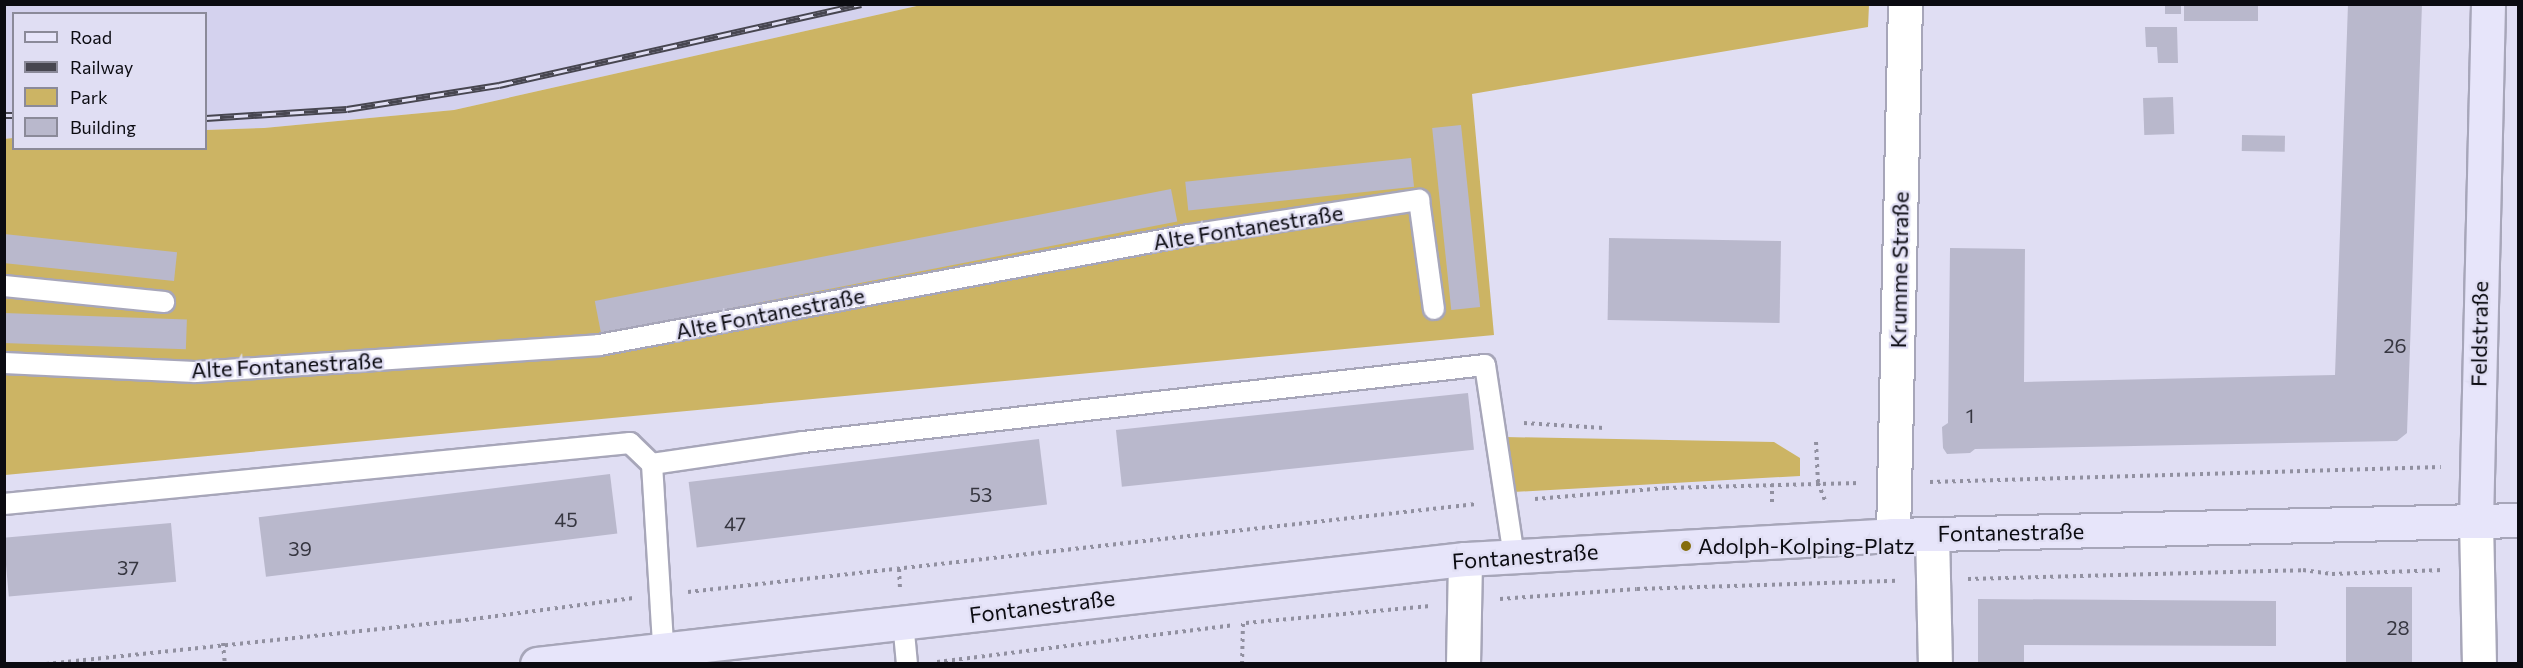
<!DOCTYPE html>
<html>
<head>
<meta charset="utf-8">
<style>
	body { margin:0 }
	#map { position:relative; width:2523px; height:668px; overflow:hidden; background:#e0def3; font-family:Commissioner,sans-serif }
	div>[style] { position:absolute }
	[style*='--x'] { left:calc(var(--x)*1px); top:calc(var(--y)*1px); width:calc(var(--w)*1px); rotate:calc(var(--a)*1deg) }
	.built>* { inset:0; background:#d4d2ee }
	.green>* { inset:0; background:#ccb464 }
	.building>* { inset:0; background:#b9b8cc; transform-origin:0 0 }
	.path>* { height:4px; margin-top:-2px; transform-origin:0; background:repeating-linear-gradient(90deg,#9190a0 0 3px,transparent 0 7.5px) }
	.roads { filter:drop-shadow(2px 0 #a7a6b9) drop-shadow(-2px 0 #a7a6b9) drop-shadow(0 2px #a7a6b9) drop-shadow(0 -2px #a7a6b9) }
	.lane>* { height:20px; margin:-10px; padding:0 10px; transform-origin:10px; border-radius:10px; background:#fff }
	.street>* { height:33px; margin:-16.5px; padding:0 16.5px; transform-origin:16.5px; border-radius:16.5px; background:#fff }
	.secondary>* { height:33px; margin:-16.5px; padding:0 16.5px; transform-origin:16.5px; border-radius:16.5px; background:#e7e5fa }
	.rail>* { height:7px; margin-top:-3.5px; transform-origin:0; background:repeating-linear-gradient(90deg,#e0def3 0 14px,#474650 0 28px); box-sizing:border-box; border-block:2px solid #474650 }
	.dots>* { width:16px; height:16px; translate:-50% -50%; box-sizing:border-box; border:3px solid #e0def3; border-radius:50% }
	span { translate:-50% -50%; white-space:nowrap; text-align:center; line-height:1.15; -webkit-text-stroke:4.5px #e0def3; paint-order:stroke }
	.number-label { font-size:20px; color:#363640 }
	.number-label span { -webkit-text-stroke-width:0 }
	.street-label { font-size:22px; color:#0b0b11 }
	.poi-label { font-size:22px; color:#0b0b11 }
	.left { translate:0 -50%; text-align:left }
	.frame { position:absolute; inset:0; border:6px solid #0b0b11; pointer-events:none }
	.legend { position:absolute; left:12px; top:12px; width:195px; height:138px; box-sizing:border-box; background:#e0def3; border:2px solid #8b8a99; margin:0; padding:8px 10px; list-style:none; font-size:18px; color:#0b0b11 }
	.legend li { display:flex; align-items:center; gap:12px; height:30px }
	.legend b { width:30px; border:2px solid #8b8a99 }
</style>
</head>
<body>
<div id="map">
	<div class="built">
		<i style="clip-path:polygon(4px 5px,921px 5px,454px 110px,264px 128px,206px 130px,206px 14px,14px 14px,13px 138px,5px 139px)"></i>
	</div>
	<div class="green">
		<i style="clip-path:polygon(921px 5px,1869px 5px,1868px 27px,1472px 94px,1494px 335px,5px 475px,4px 139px,13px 138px,14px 148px,206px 148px,206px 130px,264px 128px,454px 110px)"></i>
		<i style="clip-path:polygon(1505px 437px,1774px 442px,1800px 458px,1800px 476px,1513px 492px)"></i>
	</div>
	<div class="building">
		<i style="left:2165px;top:4px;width:16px;height:10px"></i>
		<i style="left:2184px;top:4px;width:74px;height:17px"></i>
		<i style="clip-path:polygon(2348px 4px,2422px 4px,2407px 433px,2397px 441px,1975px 449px,1970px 453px,1947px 454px,1943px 448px,1942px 427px,1948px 423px,1950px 248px,2025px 249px,2024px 382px,2335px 375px)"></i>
		<i style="clip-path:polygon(2145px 27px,2177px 27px,2178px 63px,2158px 63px,2157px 47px,2146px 47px)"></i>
		<i style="left:2173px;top:97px;width:37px;height:30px;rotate:88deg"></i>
		<i style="left:1461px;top:125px;width:183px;height:29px;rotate:84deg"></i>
		<i style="left:2242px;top:135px;width:43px;height:16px;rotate:1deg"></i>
		<i style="left:1411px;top:158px;width:29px;height:227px;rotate:84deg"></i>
		<i style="left:1171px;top:189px;width:33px;height:587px;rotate:79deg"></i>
		<i style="left:4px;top:234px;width:174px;height:29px;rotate:6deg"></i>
		<i style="left:1781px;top:241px;width:82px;height:172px;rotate:91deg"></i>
		<i style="left:4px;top:313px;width:183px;height:30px;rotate:2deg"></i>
		<i style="left:1468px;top:393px;width:57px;height:354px;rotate:84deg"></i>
		<i style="left:1039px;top:439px;width:66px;height:353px;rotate:83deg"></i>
		<i style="left:610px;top:474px;width:60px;height:354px;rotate:83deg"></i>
		<i style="left:171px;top:523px;width:59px;height:168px;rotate:85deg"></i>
		<i style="left:2346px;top:587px;width:66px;height:77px"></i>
		<i style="clip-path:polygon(1978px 599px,2276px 601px,2276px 646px,2024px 645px,2024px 664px,1978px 664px)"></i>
	</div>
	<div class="path">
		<i style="--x:1524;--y:423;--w:80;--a:3.6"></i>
		<i style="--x:1816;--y:442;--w:41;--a:87.2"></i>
		<i style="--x:1818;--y:483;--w:22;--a:68"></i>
		<i style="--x:1930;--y:482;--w:511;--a:-1.68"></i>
		<i style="--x:1772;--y:484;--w:21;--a:90"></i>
		<i style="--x:1535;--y:499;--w:131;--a:-4.8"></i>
		<i style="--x:1666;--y:488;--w:194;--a:-1.5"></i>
		<i style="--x:899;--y:569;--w:19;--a:87"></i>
		<i style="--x:1968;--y:579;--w:335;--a:-1.5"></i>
		<i style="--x:2303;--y:570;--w:29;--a:8"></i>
		<i style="--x:2332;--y:574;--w:111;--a:-2.1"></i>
		<i style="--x:688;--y:592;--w:793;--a:-6.37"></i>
		<i style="--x:1500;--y:599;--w:137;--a:-4.2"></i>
		<i style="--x:1637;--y:589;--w:260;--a:-1.8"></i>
		<i style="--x:1246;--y:623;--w:185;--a:-5.3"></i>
		<i style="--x:223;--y:643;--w:21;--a:85"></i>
		<i style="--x:937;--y:662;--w:298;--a:-7.1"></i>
		<i style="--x:46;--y:664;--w:414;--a:-6"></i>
		<i style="--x:458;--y:621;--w:177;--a:-7.5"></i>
		<i style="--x:1242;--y:664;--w:41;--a:-88.6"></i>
	</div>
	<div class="roads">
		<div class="lane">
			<i style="--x:4;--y:286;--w:161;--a:5.7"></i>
			<i style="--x:4;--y:363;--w:191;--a:2.7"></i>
			<i style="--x:195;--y:372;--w:405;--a:-3.8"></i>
			<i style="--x:599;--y:345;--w:600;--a:-10.56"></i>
			<i style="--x:1189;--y:235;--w:233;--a:-8.7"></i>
			<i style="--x:1419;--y:200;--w:110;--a:82.2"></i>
			<i style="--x:652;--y:464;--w:194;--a:86.5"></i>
			<i style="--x:4;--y:504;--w:629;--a:-5.57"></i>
			<i style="--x:630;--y:443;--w:30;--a:44"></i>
			<i style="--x:652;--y:464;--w:153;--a:-8.3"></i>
			<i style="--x:803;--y:442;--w:686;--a:-6.44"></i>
			<i style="--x:1485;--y:365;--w:193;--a:81.4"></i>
			<i style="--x:903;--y:622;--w:42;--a:84.6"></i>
		</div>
		<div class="street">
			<i style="--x:2476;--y:521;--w:143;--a:88.8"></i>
			<i style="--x:1932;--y:534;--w:130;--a:88.7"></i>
			<i style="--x:1893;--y:535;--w:531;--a:-88.71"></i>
			<i style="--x:1463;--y:664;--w:105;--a:-88.9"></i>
		</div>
		<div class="secondary">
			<i style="--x:2476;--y:521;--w:517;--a:-88.67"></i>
			<i style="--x:537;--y:664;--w:934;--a:-6.46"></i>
			<i style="--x:1465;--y:559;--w:429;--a:-3.2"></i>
			<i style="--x:1893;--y:535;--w:625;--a:-1.37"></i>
		</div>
	</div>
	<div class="rail">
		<i style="--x:4;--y:115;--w:10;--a:0"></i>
		<i style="--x:206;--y:118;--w:141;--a:-3.7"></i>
		<i style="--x:347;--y:109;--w:154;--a:-9"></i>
		<i style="--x:499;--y:85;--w:371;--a:-12.6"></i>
	</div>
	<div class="dots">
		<i style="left:1686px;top:546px;background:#856d0a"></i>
	</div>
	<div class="number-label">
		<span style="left:2395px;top:345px">26</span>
		<span style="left:1970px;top:415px">1</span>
		<span style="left:981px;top:494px">53</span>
		<span style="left:566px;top:519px">45</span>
		<span style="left:735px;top:523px">47</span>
		<span style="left:300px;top:548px">39</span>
		<span style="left:128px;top:567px">37</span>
		<span style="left:2398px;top:627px">28</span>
	</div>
	<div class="street-label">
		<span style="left:1248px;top:227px;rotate:-9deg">Alte Fontanestraße</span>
		<span style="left:1899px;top:270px;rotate:-89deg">Krumme Straße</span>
		<span style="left:770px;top:313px;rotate:-11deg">Alte Fontanestraße</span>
		<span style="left:2479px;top:334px;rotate:-89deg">Feldstraße</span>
		<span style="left:287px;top:365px;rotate:-3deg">Alte Fontanestraße</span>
		<span style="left:2011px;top:532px;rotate:-1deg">Fontanestraße</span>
		<span style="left:1525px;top:556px;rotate:-4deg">Fontanestraße</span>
		<span style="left:1042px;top:606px;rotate:-7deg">Fontanestraße</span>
	</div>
	<div class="poi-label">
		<span class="left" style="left:1698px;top:546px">Adolph-Kolping-Platz</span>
	</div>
	<div class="frame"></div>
	<ul class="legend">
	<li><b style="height:8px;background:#e7e5fa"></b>Road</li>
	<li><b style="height:8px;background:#474650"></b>Railway</li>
	<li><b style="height:16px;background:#ccb464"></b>Park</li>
	<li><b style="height:16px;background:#b9b8cc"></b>Building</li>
	</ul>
</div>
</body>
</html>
